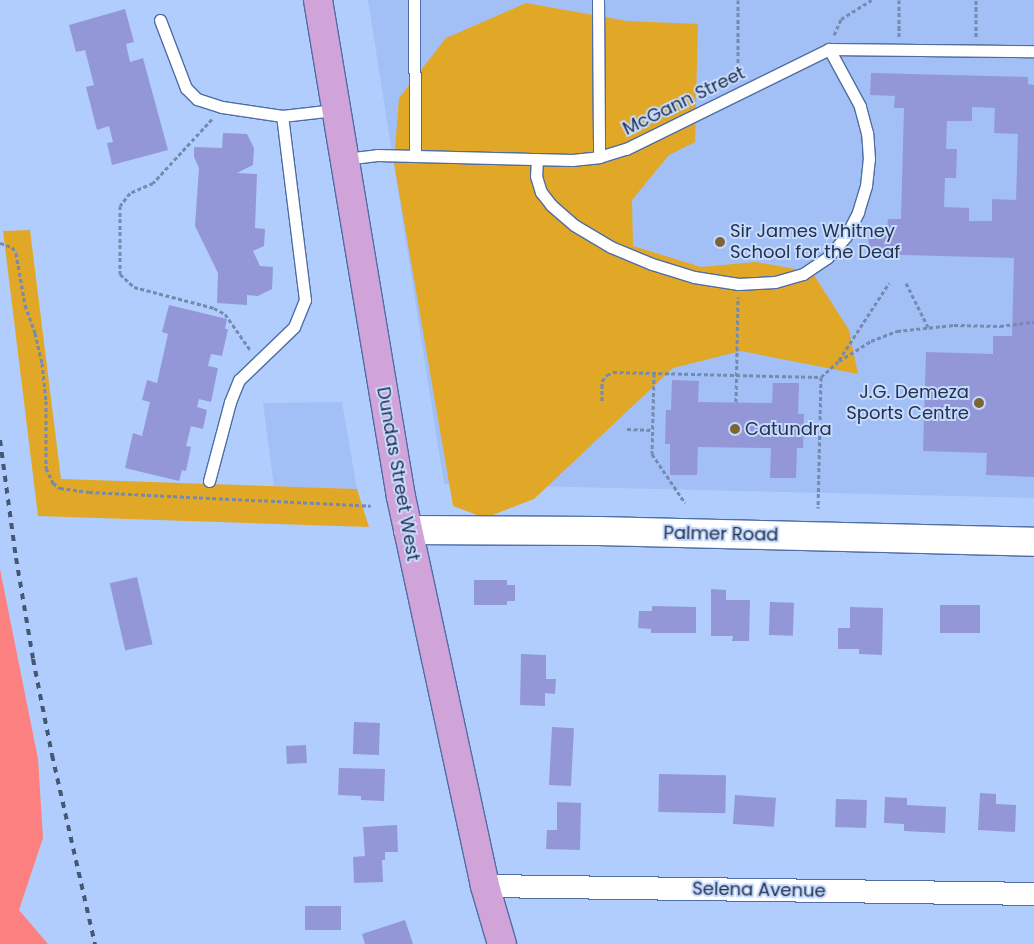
<!DOCTYPE html>
<html>
<head>
<meta charset="utf-8">
<style>
	body { margin:0 }
	#map { position:relative; width:1034px; height:944px; overflow:hidden; background:#b1cdfd; font-family:Poppins,sans-serif }
	div>[style] { position:absolute }
	[style*='--x'] { left:calc(var(--x)*1px); top:calc(var(--y)*1px); width:calc(var(--w)*1px); rotate:calc(var(--a)*1deg) }
	.built>* { inset:0; background:#a2c0f6 }
	.green>* { inset:0; background:#e1a727 }
	.water>* { inset:0; background:#fc8080 }
	.building>* { inset:0; background:#9497d7; transform-origin:0 0 }
	.path>* { height:3px; margin-top:-1.5px; transform-origin:0; background:repeating-linear-gradient(90deg,#748aaf 0 4px,transparent 0 6.5px) }
	.roads { filter:drop-shadow(1px 0 #4f6da4) drop-shadow(-1px 0 #4f6da4) drop-shadow(0 1px #4f6da4) drop-shadow(0 -1px #4f6da4) }
	.lane>* { height:11px; margin:-5.5px; padding:0 5.5px; transform-origin:5.5px; border-radius:5.5px; background:#fff }
	.street>* { height:22px; margin:-11px; padding:0 11px; transform-origin:11px; border-radius:11px; background:#fff }
	.secondary>* { height:28px; margin:-14px; padding:0 14px; transform-origin:14px; border-radius:14px; background:#fff }
	.primary>* { height:28px; margin:-14px; padding:0 14px; transform-origin:14px; border-radius:14px; background:#d1a4d9 }
	.rail>* { height:4px; margin-top:-2px; transform-origin:0; background:repeating-linear-gradient(90deg,#465774 0 6px,transparent 0 12px) }
	.dots>* { width:14px; height:14px; translate:-50% -50%; box-sizing:border-box; border:2px solid #c5daff; border-radius:50% }
	span { translate:-50% -50%; white-space:nowrap; text-align:center; line-height:1.15; -webkit-text-stroke:4px #c5daff; paint-order:stroke }
	.street-label { font-size:18px; color:#25324a }
	.poi-label { font-size:18px; color:#25324a }
	.left { translate:0 -50%; text-align:left }
	.right { translate:-100% -50%; text-align:right }
</style>
</head>
<body>
<div id="map">
	<div class="built">
		<i style="clip-path:polygon(368px 0,1034px 0,1034px 498px,444px 484px)"></i>
		<i style="clip-path:polygon(342px 402px,357px 489px,274px 486px,263px 403px)"></i>
	</div>
	<div class="green">
		<i style="clip-path:polygon(526px 3px,627px 21px,698px 24px,695px 142px,669px 155px,632px 200px,633px 246px,701px 267px,756px 262px,812px 272px,849px 330px,858px 374px,741px 351px,673px 368px,534px 499px,485px 518px,453px 506px,394px 163px,399px 98px,446px 38px)"></i>
		<i style="clip-path:polygon(30px 230px,61px 479px,357px 489px,369px 527px,38px 516px,3px 231px)"></i>
	</div>
	<div class="water">
		<i style="clip-path:polygon(0 569px,38px 759px,43px 838px,19px 910px,48px 944px,0 944px)"></i>
	</div>
	<div class="building">
		<i style="clip-path:polygon(125px 9px,134px 42px,126px 44px,130px 62px,143px 58px,168px 150px,112px 165px,107px 143px,113px 142px,109px 126px,97px 130px,86px 87px,94px 85px,85px 50px,76px 52px,69px 25px)"></i>
		<i style="clip-path:polygon(evenodd,871px 73px,1028px 77px,1028px 84px,1034px 85px,1034px 477px,986px 475px,987px 453px,923px 451px,926px 352px,993px 354px,993px 336px,1012px 336px,1014px 258px,868px 254px,869px 229px,887px 229px,888px 219px,901px 219px,904px 108px,894px 108px,895px 96px,870px 95px,871px 73px,972px 107px,995px 108px,994px 133px,1018px 134px,1016px 200px,992px 199px,992px 221px,969px 221px,969px 208px,944px 207px,945px 178px,956px 178px,957px 149px,946px 149px,947px 121px,972px 121px,972px 107px)"></i>
		<i style="clip-path:polygon(223px 133px,247px 134px,254px 148px,253px 165px,237px 173px,257px 174px,255px 228px,265px 229px,264px 246px,253px 251px,260px 266px,273px 267px,272px 289px,258px 296px,247px 295px,247px 305px,217px 303px,218px 273px,195px 226px,199px 168px,194px 157px,194px 147px,222px 148px)"></i>
		<i style="clip-path:polygon(169px 305px,227px 319px,225px 329px,228px 329px,222px 356px,211px 354px,208px 366px,218px 368px,211px 402px,199px 399px,197px 407px,207px 410px,203px 429px,191px 426px,186px 446px,191px 447px,186px 471px,182px 470px,179px 481px,125px 468px,133px 433px,142px 436px,150px 402px,142px 400px,147px 380px,157px 383px,168px 334px,162px 332px)"></i>
		<i style="clip-path:polygon(672px 380px,699px 381px,698px 402px,772px 403px,773px 383px,799px 383px,798px 414px,804px 414px,803px 448px,797px 448px,796px 478px,770px 478px,771px 448px,698px 447px,697px 475px,670px 475px,670px 444px,665px 444px,666px 410px,671px 410px)"></i>
		<i style="left:137px;top:577px;width:69px;height:28px;rotate:77deg"></i>
		<i style="clip-path:polygon(474px 580px,507px 580px,507px 585px,515px 585px,515px 601px,507px 601px,507px 605px,474px 605px)"></i>
		<i style="clip-path:polygon(711px 589px,726px 590px,726px 600px,750px 600px,749px 641px,732px 641px,733px 636px,711px 636px)"></i>
		<i style="left:770px;top:602px;width:24px;height:33px;rotate:2deg"></i>
		<i style="left:940px;top:605px;width:40px;height:28px"></i>
		<i style="clip-path:polygon(652px 606px,696px 607px,696px 633px,651px 633px,651px 629px,638px 628px,639px 611px,652px 611px)"></i>
		<i style="clip-path:polygon(850px 607px,883px 608px,882px 655px,859px 654px,859px 649px,838px 649px,838px 628px,850px 628px)"></i>
		<i style="clip-path:polygon(521px 654px,546px 655px,546px 679px,556px 679px,555px 694px,545px 693px,545px 706px,520px 705px)"></i>
		<i style="left:354px;top:722px;width:26px;height:32px;rotate:2deg"></i>
		<i style="left:552px;top:727px;width:22px;height:58px;rotate:3deg"></i>
		<i style="left:306px;top:745px;width:18px;height:20px;rotate:87deg"></i>
		<i style="clip-path:polygon(339px 768px,385px 769px,384px 801px,361px 800px,361px 796px,338px 795px)"></i>
		<i style="left:659px;top:774px;width:67px;height:38px;rotate:1deg"></i>
		<i style="clip-path:polygon(980px 793px,996px 794px,996px 804px,1016px 805px,1015px 832px,978px 830px)"></i>
		<i style="left:735px;top:795px;width:41px;height:29px;rotate:4deg"></i>
		<i style="clip-path:polygon(885px 797px,907px 798px,907px 805px,946px 807px,945px 833px,904px 831px,904px 824px,884px 823px)"></i>
		<i style="left:836px;top:799px;width:31px;height:28px;rotate:2deg"></i>
		<i style="clip-path:polygon(557px 802px,581px 803px,580px 850px,546px 849px,547px 830px,557px 830px)"></i>
		<i style="clip-path:polygon(397px 825px,398px 852px,385px 852px,385px 860px,382px 860px,383px 882px,354px 883px,353px 857px,365px 856px,363px 827px)"></i>
		<i style="left:305px;top:906px;width:36px;height:24px"></i>
		<i style="clip-path:polygon(405px 920px,413px 944px,365px 944px,362px 934px)"></i>
	</div>
	<div class="path">
		<i style="--x:738;--y:0;--w:78;--a:90"></i>
		<i style="--x:899;--y:0;--w:37;--a:90"></i>
		<i style="--x:834;--y:35;--w:17;--a:-66"></i>
		<i style="--x:841;--y:19;--w:36;--a:-32"></i>
		<i style="--x:976;--y:37;--w:37;--a:-90"></i>
		<i style="--x:212;--y:119;--w:87;--a:132.7"></i>
		<i style="--x:153;--y:183;--w:25;--a:157"></i>
		<i style="--x:130;--y:193;--w:16;--a:128"></i>
		<i style="--x:120;--y:206;--w:68;--a:90"></i>
		<i style="--x:120;--y:274;--w:19;--a:43"></i>
		<i style="--x:134;--y:287;--w:83;--a:14.7"></i>
		<i style="--x:214;--y:308;--w:13;--a:29"></i>
		<i style="--x:225;--y:314;--w:45;--a:54.9"></i>
		<i style="--x:0;--y:243;--w:13;--a:18"></i>
		<i style="--x:12;--y:247;--w:7;--a:56"></i>
		<i style="--x:16;--y:253;--w:53;--a:80.2"></i>
		<i style="--x:25;--y:305;--w:30;--a:70"></i>
		<i style="--x:35;--y:333;--w:31;--a:77"></i>
		<i style="--x:42;--y:363;--w:38;--a:84"></i>
		<i style="--x:46;--y:401;--w:67;--a:90"></i>
		<i style="--x:46;--y:468;--w:17;--a:65"></i>
		<i style="--x:53;--y:483;--w:9;--a:36"></i>
		<i style="--x:60;--y:488;--w:29;--a:8"></i>
		<i style="--x:89;--y:492;--w:282;--a:2.8"></i>
		<i style="--x:906;--y:283;--w:49;--a:63.4"></i>
		<i style="--x:839;--y:360;--w:92;--a:-57"></i>
		<i style="--x:654;--y:373;--w:81;--a:91.4"></i>
		<i style="--x:652;--y:454;--w:59;--a:56"></i>
		<i style="--x:821;--y:377;--w:24;--a:-42"></i>
		<i style="--x:839;--y:361;--w:38;--a:-32"></i>
		<i style="--x:871;--y:341;--w:28;--a:-21"></i>
		<i style="--x:897;--y:331;--w:57;--a:-6"></i>
		<i style="--x:954;--y:325;--w:46;--a:1.2"></i>
		<i style="--x:1000;--y:326;--w:34;--a:-7"></i>
		<i style="--x:602;--y:401;--w:20;--a:-90"></i>
		<i style="--x:602;--y:381;--w:8;--a:-50"></i>
		<i style="--x:607;--y:375;--w:7;--a:-27"></i>
		<i style="--x:613;--y:372;--w:208;--a:1.4"></i>
		<i style="--x:821;--y:377;--w:131;--a:91.3"></i>
		<i style="--x:736;--y:402;--w:105;--a:-88.9"></i>
		<i style="--x:627;--y:429;--w:26;--a:2"></i>
	</div>
	<div class="roads">
		<div class="lane">
			<i style="--x:414;--y:0;--w:156;--a:89.6"></i>
			<i style="--x:598;--y:0;--w:157;--a:89.6"></i>
			<i style="--x:160;--y:20;--w:73;--a:69.1"></i>
			<i style="--x:186;--y:88;--w:16;--a:45"></i>
			<i style="--x:197;--y:99;--w:26;--a:18"></i>
			<i style="--x:222;--y:107;--w:61;--a:8.5"></i>
			<i style="--x:345;--y:159;--w:32;--a:-7"></i>
			<i style="--x:377;--y:155;--w:195;--a:1.5"></i>
			<i style="--x:572;--y:160;--w:27;--a:-6"></i>
			<i style="--x:599;--y:157;--w:28;--a:-17"></i>
			<i style="--x:626;--y:149;--w:226;--a:-26.2"></i>
			<i style="--x:829;--y:49;--w:205;--a:0.6"></i>
			<i style="--x:537;--y:159;--w:17;--a:93"></i>
			<i style="--x:536;--y:176;--w:17;--a:73"></i>
			<i style="--x:541;--y:192;--w:16;--a:52"></i>
			<i style="--x:551;--y:205;--w:30;--a:41"></i>
			<i style="--x:574;--y:225;--w:43;--a:30.7"></i>
			<i style="--x:611;--y:247;--w:44;--a:22.5"></i>
			<i style="--x:652;--y:264;--w:44;--a:17.2"></i>
			<i style="--x:694;--y:277;--w:45;--a:9"></i>
			<i style="--x:738;--y:284;--w:37;--a:-3"></i>
			<i style="--x:775;--y:282;--w:29;--a:-16"></i>
			<i style="--x:803;--y:274;--w:29;--a:-34"></i>
			<i style="--x:827;--y:258;--w:29;--a:-49"></i>
			<i style="--x:846;--y:236;--w:27;--a:-63"></i>
			<i style="--x:858;--y:212;--w:27;--a:-73"></i>
			<i style="--x:866;--y:186;--w:27;--a:-84"></i>
			<i style="--x:869;--y:159;--w:26;--a:-94"></i>
			<i style="--x:867;--y:133;--w:28;--a:-105"></i>
			<i style="--x:860;--y:106;--w:65;--a:-118.5"></i>
			<i style="--x:209;--y:481;--w:82;--a:-75.1"></i>
			<i style="--x:230;--y:402;--w:24;--a:-68"></i>
			<i style="--x:239;--y:380;--w:76;--a:-43.9"></i>
			<i style="--x:294;--y:327;--w:29;--a:-68"></i>
			<i style="--x:305;--y:300;--w:185;--a:-97.1"></i>
			<i style="--x:282;--y:116;--w:53;--a:-6.5"></i>
		</div>
		<div class="street">
			<i style="--x:485;--y:886;--w:549;--a:0.83"></i>
		</div>
		<div class="secondary">
			<i style="--x:408;--y:530;--w:190;--a:0.3"></i>
			<i style="--x:598;--y:531;--w:436;--a:1.4"></i>
		</div>
		<div class="primary">
			<i style="--x:318;--y:0;--w:504;--a:80.52"></i>
			<i style="--x:401;--y:497;--w:398;--a:77.8"></i>
			<i style="--x:485;--y:886;--w:60;--a:73.7"></i>
		</div>
	</div>
	<div class="rail">
		<i style="--x:0;--y:440;--w:119;--a:82.3"></i>
		<i style="--x:16;--y:558;--w:102;--a:80.4"></i>
		<i style="--x:33;--y:659;--w:98;--a:78.8"></i>
		<i style="--x:52;--y:755;--w:194;--a:77.2"></i>
	</div>
	<div class="dots">
		<i style="left:720px;top:242px;background:#7d6435"></i>
		<i style="left:979px;top:403px;background:#7d6435"></i>
		<i style="left:735px;top:429px;background:#7d6435"></i>
	</div>
	<div class="street-label">
		<span style="left:684px;top:101px;rotate:-26deg">McGann Street</span>
		<span style="left:398px;top:474px;rotate:80deg">Dundas Street West</span>
		<span style="left:721px;top:534px;rotate:1deg">Palmer Road</span>
		<span style="left:759px;top:890px;rotate:1deg">Selena Avenue</span>
	</div>
	<div class="poi-label">
		<span class="left" style="left:730px;top:242px">Sir James Whitney<br>School for the Deaf</span>
		<span class="right" style="left:969px;top:403px">J.G. Demeza<br>Sports Centre</span>
		<span class="left" style="left:745px;top:429px">Catundra</span>
	</div>
</div>
</body>
</html>
